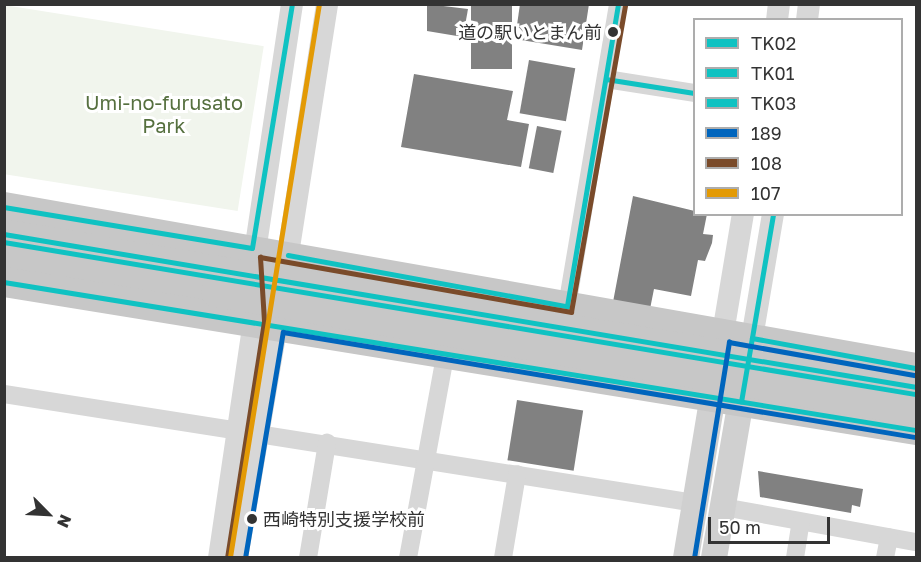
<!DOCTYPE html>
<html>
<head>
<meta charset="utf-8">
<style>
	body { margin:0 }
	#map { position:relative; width:921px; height:562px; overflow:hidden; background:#fff; font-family:"Golos Text","Noto Sans JP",sans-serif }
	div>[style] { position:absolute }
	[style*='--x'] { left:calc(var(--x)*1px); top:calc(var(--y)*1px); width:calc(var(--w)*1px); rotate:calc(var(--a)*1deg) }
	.green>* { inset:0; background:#f1f5ed; transform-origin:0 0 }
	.building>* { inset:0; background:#818181; transform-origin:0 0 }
	.minor>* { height:18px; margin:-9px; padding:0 9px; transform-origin:9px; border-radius:9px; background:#d7d7d7 }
	.tertiary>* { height:22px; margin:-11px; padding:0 11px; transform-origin:11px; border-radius:11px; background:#d7d7d7 }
	.secondary>* { height:26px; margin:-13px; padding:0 13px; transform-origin:13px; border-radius:13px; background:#d0d0d0 }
	.trunk>* { height:30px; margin:-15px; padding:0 15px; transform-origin:15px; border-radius:15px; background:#c7c7c7 }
	.trunk-bridge>* { height:30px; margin:-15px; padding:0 15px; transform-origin:15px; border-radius:15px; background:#c7c7c7 }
	.bus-1>* { height:4.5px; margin:-2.25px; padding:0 2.25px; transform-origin:2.25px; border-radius:2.25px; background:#0fc2c2 }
	.bus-2>* { height:4.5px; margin:-2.25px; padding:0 2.25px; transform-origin:2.25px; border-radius:2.25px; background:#0fc2c2 }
	.bus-3>* { height:4.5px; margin:-2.25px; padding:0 2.25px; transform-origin:2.25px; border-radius:2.25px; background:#0fc2c2 }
	.bus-4>* { height:4.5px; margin:-2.25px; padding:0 2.25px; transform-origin:2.25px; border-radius:2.25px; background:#0065bd }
	.bus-5>* { height:4.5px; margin:-2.25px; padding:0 2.25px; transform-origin:2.25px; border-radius:2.25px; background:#7a4b2a }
	.bus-6>* { height:4.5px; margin:-2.25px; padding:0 2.25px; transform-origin:2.25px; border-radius:2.25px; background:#e39a05 }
	.dots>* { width:16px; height:16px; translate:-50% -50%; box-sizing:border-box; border:3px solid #fff; border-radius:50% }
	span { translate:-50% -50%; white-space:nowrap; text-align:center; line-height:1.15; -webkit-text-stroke:6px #fff; paint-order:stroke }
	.bus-label { font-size:18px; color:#333 }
	.right { translate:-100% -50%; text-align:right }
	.left { translate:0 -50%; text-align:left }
	.park-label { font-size:20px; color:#56703f }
	.frame { position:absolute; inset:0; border:6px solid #333; pointer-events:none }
	.legend { position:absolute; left:693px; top:18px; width:210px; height:198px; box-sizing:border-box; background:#fff; border:2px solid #adadad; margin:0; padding:8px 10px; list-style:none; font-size:18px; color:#333 }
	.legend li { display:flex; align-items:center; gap:12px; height:30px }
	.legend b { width:30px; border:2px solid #adadad }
	.north { position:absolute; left:18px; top:484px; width:60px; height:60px; -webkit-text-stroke:4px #fff; paint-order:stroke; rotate:114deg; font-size:16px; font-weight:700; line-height:24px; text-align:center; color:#333 }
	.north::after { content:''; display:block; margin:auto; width:21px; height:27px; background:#333; clip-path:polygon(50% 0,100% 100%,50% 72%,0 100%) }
	.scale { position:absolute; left:708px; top:517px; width:122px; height:27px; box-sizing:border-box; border:3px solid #333; border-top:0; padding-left:8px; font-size:18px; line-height:21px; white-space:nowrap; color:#333; -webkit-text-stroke:4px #fff; paint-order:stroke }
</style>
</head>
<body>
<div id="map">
	<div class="green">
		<i style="left:4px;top:5px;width:263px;height:167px;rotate:9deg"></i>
	</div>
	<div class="building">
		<i style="clip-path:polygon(427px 4px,468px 9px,463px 37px,427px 31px)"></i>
		<i style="clip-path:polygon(520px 4px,589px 4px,582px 50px,515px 39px)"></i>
		<i style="left:471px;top:5px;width:41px;height:64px"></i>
		<i style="left:529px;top:60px;width:47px;height:54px;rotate:10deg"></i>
		<i style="clip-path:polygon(414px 74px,513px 91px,507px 120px,529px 124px,521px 167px,401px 147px)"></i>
		<i style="left:537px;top:126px;width:25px;height:43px;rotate:11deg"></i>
		<i style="clip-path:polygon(633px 196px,707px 214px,703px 234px,713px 235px,712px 243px,705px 261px,698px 260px,691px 296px,654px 289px,650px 309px,613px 302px)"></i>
		<i style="left:517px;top:400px;width:67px;height:61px;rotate:9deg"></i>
		<i style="clip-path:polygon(758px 471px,863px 489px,860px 507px,852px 505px,851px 513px,760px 497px)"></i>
	</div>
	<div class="minor">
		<i style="--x:606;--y:79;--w:89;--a:9"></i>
		<i style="--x:567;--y:306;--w:306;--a:-80.4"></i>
		<i style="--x:4;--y:394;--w:700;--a:8.96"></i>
		<i style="--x:723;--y:507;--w:196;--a:10.3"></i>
		<i style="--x:308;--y:558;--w:117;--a:-80.6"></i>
		<i style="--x:408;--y:558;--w:210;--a:-79.6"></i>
		<i style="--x:503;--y:558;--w:85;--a:-80.5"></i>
		<i style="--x:795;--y:558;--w:36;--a:-81"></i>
		<i style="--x:885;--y:558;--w:21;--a:-79"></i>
	</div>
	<div class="tertiary">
		<i style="--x:777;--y:20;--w:16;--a:-83"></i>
		<i style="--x:807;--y:20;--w:16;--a:-83"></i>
		<i style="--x:253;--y:265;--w:264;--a:-81.5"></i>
		<i style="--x:285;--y:273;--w:272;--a:-81.1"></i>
		<i style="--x:723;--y:333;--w:121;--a:-80.5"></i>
		<i style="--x:752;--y:338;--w:126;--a:-80.4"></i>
		<i style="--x:219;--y:558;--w:254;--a:-81.6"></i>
		<i style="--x:237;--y:558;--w:251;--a:-80.3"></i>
	</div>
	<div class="secondary">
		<i style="--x:686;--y:558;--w:183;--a:-80.6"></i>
		<i style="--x:714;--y:558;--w:178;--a:-80.3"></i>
	</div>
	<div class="trunk">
		<i style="--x:4;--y:207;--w:926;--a:10.01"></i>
		<i style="--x:4;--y:234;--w:218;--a:9.8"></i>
		<i style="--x:4;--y:258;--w:215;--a:9.1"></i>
		<i style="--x:4;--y:282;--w:924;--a:9.22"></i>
	</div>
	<div class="trunk-bridge">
		<i style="--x:219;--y:271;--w:707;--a:9.45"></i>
		<i style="--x:216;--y:292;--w:710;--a:9.65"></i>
	</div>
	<div class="bus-1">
		<i style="--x:606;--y:79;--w:89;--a:9"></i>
		<i style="--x:4;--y:207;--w:251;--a:9.4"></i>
		<i style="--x:252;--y:248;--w:247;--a:-80.7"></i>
		<i style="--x:288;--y:255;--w:284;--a:10.4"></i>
		<i style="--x:4;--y:282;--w:924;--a:9.22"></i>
		<i style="--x:567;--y:306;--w:306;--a:-80.4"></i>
		<i style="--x:752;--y:338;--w:167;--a:10.4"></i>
		<i style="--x:741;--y:402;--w:191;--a:-80.3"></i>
	</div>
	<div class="bus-2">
		<i style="--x:4;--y:234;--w:925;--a:9.52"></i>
	</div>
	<div class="bus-3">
		<i style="--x:4;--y:242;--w:924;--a:9.47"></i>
	</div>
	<div class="bus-4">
		<i style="--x:245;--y:558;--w:229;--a:-80.5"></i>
		<i style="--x:283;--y:332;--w:641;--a:9.43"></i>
		<i style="--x:694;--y:558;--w:219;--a:-80.8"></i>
		<i style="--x:729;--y:342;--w:189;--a:10.1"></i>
	</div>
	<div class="bus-5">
		<i style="--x:227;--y:558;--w:240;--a:-81.1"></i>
		<i style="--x:264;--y:321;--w:64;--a:-93.6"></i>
		<i style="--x:260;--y:257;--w:316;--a:10"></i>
		<i style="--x:571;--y:312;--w:312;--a:-80"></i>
	</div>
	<div class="bus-6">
		<i style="--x:230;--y:557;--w:560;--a:-80.86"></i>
	</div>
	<div class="dots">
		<i style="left:613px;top:32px;background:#333"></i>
		<i style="left:252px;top:519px;background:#333"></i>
	</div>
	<div class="bus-label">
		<span class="right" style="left:602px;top:32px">道の駅いとまん前</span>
		<span class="left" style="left:263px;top:519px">西崎特別支援学校前</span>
	</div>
	<div class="park-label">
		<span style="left:164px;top:114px">Umi-no-furusato<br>Park</span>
	</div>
	<div class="frame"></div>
	<ul class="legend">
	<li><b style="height:8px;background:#0fc2c2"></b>TK02</li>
	<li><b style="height:8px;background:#0fc2c2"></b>TK01</li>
	<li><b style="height:8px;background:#0fc2c2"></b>TK03</li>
	<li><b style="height:8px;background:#0065bd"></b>189</li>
	<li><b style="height:8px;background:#7a4b2a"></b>108</li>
	<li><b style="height:8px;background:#e39a05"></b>107</li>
	</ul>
	<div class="north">N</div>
	<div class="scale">50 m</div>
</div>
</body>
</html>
